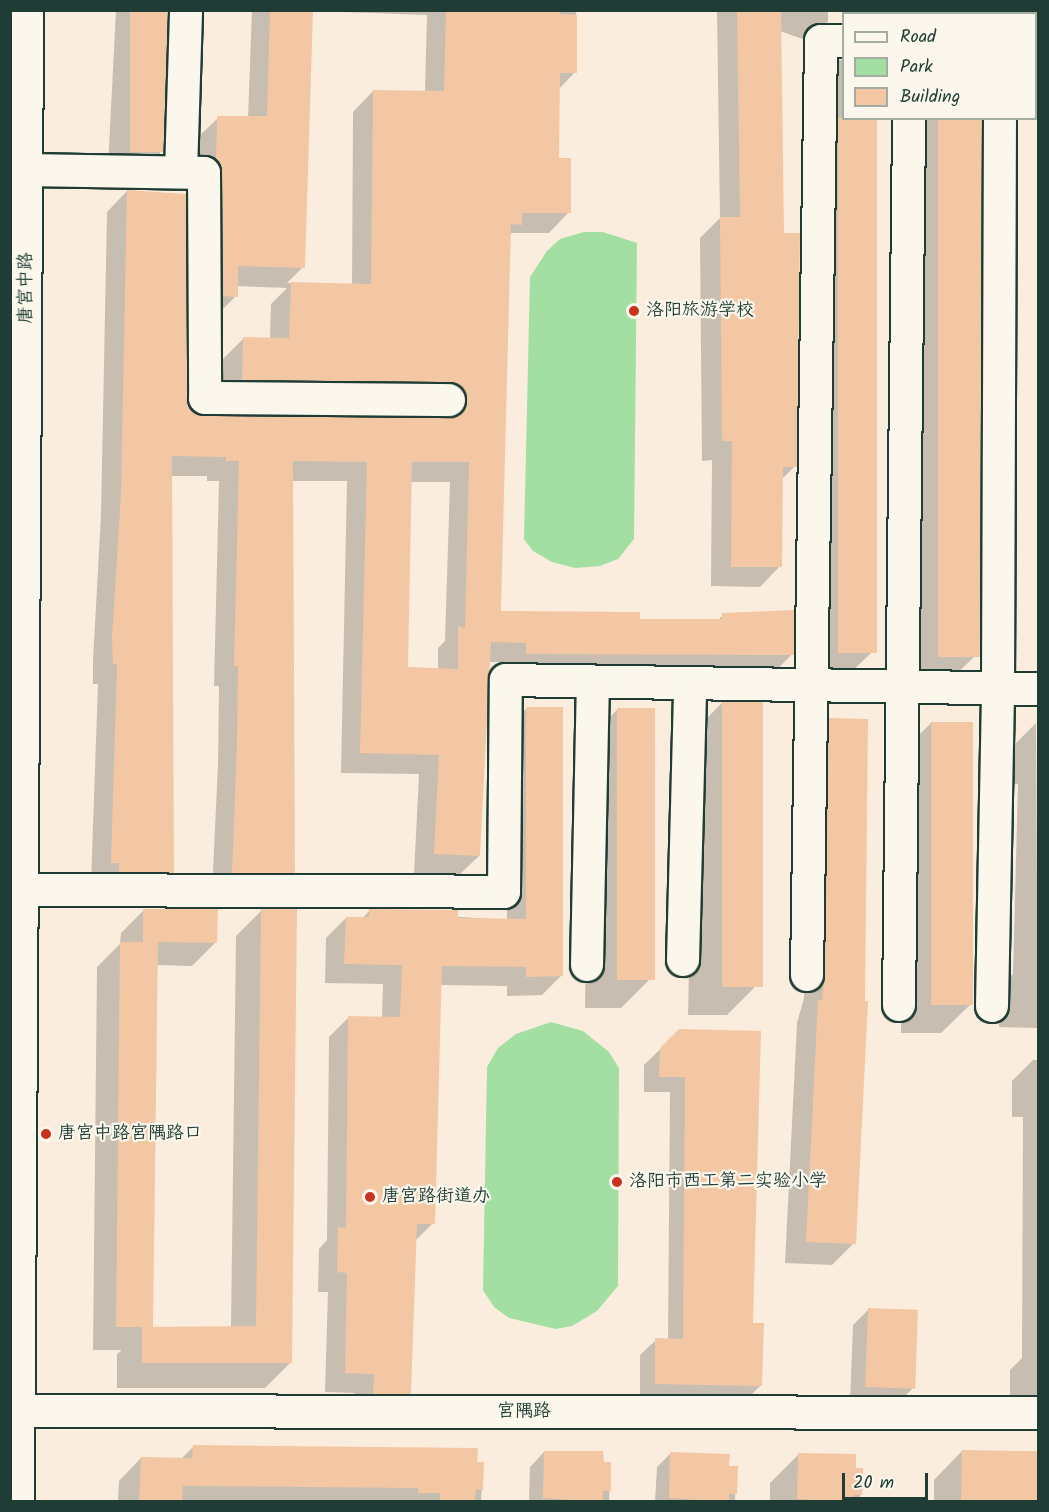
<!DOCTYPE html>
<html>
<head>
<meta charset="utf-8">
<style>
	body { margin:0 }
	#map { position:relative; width:1049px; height:1512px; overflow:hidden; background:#faedde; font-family:Kalam,"LXGW WenKai TC",sans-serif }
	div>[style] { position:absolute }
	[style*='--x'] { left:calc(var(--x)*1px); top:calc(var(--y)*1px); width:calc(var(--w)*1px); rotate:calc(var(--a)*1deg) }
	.green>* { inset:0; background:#a3dea3 }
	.shadow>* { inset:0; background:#0003 }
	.building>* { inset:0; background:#f4c7a4; transform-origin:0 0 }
	.roads { filter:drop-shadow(2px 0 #1f3d34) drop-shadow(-2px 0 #1f3d34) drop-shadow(0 2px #1f3d34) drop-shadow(0 -2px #1f3d34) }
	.minor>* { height:32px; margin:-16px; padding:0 16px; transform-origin:16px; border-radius:16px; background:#fbf7ec }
	.major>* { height:33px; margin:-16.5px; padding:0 16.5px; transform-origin:16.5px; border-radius:16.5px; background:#fbf7ec }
	.dots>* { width:16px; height:16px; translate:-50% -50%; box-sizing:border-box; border:3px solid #fbf7ec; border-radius:50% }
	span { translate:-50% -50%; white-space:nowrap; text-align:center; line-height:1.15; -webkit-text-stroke:4.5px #fbf7ec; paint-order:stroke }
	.street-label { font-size:18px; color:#1f3d34 }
	.poi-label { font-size:18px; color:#1f3d34 }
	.left { translate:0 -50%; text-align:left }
	.frame { position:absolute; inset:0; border:12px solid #1f3d34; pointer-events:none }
	.legend { position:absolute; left:842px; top:12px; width:195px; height:108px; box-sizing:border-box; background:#fbf7ec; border:2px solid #a3ada2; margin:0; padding:8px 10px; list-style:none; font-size:18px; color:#1f3d34 }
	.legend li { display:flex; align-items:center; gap:12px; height:30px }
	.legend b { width:30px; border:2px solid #a3ada2 }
	.scale { position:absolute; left:842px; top:1473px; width:86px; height:27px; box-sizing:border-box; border:3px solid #1f3d34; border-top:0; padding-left:8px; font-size:18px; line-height:21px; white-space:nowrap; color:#1f3d34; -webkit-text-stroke:4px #fbf7ec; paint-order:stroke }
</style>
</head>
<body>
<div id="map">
	<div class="green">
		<i style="clip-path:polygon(584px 232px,603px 232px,637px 243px,634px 539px,618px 559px,600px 566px,575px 568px,552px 562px,533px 551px,524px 539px,530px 277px,547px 251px,560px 239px)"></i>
		<i style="clip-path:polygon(551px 1022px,583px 1031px,609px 1052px,619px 1068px,618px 1286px,597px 1311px,572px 1326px,556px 1329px,509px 1318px,494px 1307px,483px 1290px,487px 1067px,498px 1048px,516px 1034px)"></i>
	</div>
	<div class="shadow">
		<i style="clip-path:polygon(116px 10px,168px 10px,160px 154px,145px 169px,108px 167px)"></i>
		<i style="clip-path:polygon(evenodd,252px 10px,576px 10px,575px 72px,558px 90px,557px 159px,569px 212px,549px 233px,512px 233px,509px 236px,500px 612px,639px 621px,717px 621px,723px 615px,792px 654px,772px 675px,506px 674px,506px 662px,488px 662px,479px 856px,458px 876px,414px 874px,419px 774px,341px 773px,347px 481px,292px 481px,294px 873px,273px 893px,212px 893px,218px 764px,219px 686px,214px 686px,219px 481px,207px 481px,207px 476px,171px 476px,172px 872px,152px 892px,91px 883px,98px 684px,93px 684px,93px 660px,101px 515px,107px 212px,127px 191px,192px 414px,205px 417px,447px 419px,223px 400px,223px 359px,243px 339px,270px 339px,271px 304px,287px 288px,236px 286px,236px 296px,216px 316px,197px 182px,197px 138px,218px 118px,248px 118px,252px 10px,312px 11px,427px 15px,425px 92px,373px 91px,353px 112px,352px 285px,287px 283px,303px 267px,312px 11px,252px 10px,410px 482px,450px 482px,445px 641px,438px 648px,438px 670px,406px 668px,410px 482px)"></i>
		<i style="clip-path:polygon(701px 10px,828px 10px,828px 21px,808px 41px,780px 31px,783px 235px,795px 466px,781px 480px,780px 566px,760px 587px,711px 586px,712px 460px,702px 461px,700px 238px,720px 218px,717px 11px)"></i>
		<i style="clip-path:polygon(839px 60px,844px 60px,871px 653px,842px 681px,802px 681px,811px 89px)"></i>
		<i style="clip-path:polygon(911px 118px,980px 118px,974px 657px,947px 683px,905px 683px)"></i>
		<i style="clip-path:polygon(722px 703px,755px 987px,727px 1015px,688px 1015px,694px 731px)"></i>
		<i style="clip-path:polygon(526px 709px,562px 975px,542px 995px,507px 996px,507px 986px,440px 985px,433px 1223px,414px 1242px,409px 1393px,389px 1413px,354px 1413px,354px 1393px,325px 1392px,328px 1292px,318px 1292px,319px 1249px,327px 1240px,329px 1037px,349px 1017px,382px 1018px,383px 984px,325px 983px,326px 938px,346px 918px,362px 919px,369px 911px,507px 920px,507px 728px)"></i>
		<i style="clip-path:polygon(617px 710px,649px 980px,621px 1008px,585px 1008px,589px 738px)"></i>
		<i style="clip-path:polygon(829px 720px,854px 1243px,832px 1265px,785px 1263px,797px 1023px,804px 998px,808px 741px)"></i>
		<i style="clip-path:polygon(931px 723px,970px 1005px,941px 1033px,901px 1033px,903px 751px)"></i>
		<i style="clip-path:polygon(1036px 723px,1038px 1028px,999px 1027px,1000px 987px,1013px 974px,1018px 784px,1007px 784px,1008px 751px)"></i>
		<i style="clip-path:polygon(144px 910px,216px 942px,192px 966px,156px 965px,149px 1329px,231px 1328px,236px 936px,262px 910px,290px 1363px,265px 1388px,117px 1388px,117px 1354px,122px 1350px,93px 1350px,97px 967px,120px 944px,121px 933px)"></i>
		<i style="clip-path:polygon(679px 1031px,752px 1325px,761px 1385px,745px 1401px,640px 1399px,640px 1355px,656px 1340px,668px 1340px,670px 1092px,644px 1092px,644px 1065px)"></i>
		<i style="clip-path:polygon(1033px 1060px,1038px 1060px,1038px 1409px,1010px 1409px,1010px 1370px,1022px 1358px,1023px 1117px,1012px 1117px,1012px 1081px)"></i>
		<i style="clip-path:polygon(868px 1310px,913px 1388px,897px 1404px,850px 1402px,853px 1325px)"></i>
		<i style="clip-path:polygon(193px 1447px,483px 1463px,481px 1502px,118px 1502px,119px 1481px,141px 1458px,181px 1459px)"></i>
		<i style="clip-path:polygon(962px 1451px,1038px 1453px,1038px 1502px,934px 1502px,934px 1480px)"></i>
		<i style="clip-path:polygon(544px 1452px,610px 1463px,609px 1502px,529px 1502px,530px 1467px)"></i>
		<i style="clip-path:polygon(671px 1453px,736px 1468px,735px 1502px,655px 1502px,657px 1467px)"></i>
		<i style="clip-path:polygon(798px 1455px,861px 1469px,860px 1502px,770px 1502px,770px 1483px)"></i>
	</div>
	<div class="building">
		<i style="left:130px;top:10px;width:38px;height:142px"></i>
		<i style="clip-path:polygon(270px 10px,313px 10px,305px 268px,238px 266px,238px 297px,223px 296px,222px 173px,216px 161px,217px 116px,267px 116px)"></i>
		<i style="clip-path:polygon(evenodd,446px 10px,560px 10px,560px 14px,577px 15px,577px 73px,560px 73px,559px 158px,571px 158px,571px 213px,522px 213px,522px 225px,511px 224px,501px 611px,640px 612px,640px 619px,722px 619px,722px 613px,794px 610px,794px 655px,526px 654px,526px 643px,491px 642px,480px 856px,434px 854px,439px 755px,360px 753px,367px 462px,293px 461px,295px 873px,232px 873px,237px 743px,238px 666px,234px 666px,239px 461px,226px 461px,226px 457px,172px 456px,174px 873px,119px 872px,119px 863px,111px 863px,117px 664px,113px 664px,112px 638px,121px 494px,127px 190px,186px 194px,187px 398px,194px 413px,205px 416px,458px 415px,467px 400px,459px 385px,450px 382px,242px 380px,243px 337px,289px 338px,291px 282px,371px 284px,373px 90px,444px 91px,446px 10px,412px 462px,469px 462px,465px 628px,458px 626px,458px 669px,408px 667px,412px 462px)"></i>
		<i style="clip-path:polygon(737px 10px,781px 10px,784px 233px,800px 233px,797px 467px,783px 467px,782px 567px,731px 567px,732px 441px,722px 441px,720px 217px,740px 217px)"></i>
		<i style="left:838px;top:118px;width:39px;height:535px"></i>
		<i style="left:938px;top:118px;width:44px;height:539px"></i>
		<i style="left:722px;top:702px;width:41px;height:285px"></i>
		<i style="clip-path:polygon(526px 707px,563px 707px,563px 976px,526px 977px,526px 967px,442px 966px,435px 1224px,417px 1224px,411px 1394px,373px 1394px,374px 1374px,345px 1373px,347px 1273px,337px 1272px,338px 1227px,346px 1228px,348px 1016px,400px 1017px,402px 965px,344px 964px,346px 917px,369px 917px,369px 909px,458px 910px,458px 918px,526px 919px)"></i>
		<i style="left:617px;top:708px;width:38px;height:272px"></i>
		<i style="clip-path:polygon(829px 718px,868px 719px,865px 1001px,868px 1001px,856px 1244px,806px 1242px,818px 1000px,822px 1000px,825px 975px)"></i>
		<i style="left:931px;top:722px;width:42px;height:283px"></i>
		<i style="clip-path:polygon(143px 909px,218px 909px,217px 943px,158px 942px,153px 1327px,116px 1327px,120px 942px,143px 942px)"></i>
		<i style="clip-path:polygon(261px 909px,297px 909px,292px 1363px,142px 1363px,142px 1327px,256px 1326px)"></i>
		<i style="clip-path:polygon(679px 1029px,761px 1031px,753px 1323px,764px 1323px,762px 1386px,655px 1384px,655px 1338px,683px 1339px,685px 1077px,659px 1077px,660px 1048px)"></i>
		<i style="left:868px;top:1308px;width:50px;height:79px;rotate:2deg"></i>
		<i style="clip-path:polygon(193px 1445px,478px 1448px,477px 1462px,484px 1462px,483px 1490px,476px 1489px,475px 1502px,440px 1502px,440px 1493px,418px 1493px,418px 1488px,183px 1486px,182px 1502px,139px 1502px,141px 1457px,192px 1458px)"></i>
		<i style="left:962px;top:1450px;width:76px;height:52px;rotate:1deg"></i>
		<i style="clip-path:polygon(544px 1451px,603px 1451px,604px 1462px,611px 1462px,611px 1491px,603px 1491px,603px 1502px,543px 1498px)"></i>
		<i style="clip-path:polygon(670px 1452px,730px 1454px,729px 1466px,738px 1466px,737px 1494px,729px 1494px,729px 1502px,669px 1498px)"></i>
		<i style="clip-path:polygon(798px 1453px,856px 1454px,856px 1468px,863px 1468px,862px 1495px,854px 1495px,854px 1502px,797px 1499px)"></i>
	</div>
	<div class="roads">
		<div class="minor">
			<i style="--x:28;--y:170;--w:176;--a:1"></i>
			<i style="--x:204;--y:173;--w:225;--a:89.7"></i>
			<i style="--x:205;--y:398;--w:244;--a:0.5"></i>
			<i style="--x:181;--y:172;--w:162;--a:-88.2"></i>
			<i style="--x:22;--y:890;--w:482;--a:0.2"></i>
			<i style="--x:504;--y:892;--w:212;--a:-89.5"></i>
			<i style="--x:506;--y:680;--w:532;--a:0.97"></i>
			<i style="--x:683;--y:960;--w:276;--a:-88.5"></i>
			<i style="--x:587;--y:965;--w:283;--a:-88.8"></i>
			<i style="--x:807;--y:975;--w:934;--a:-89.14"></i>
			<i style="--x:821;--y:41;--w:23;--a:0"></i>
			<i style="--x:899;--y:1005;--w:887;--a:-89.35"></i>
			<i style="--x:992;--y:1006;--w:317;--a:-88.9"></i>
			<i style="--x:998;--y:689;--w:571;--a:-89.8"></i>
			<i style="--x:10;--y:1411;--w:1028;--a:0.11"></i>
		</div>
		<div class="major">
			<i style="--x:17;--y:1502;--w:1492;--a:-89.65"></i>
		</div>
	</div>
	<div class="dots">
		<i style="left:634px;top:311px;background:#c8321e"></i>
		<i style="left:46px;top:1134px;background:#c8321e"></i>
		<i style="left:617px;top:1182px;background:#c8321e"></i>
		<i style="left:370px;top:1197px;background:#c8321e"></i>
	</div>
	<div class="street-label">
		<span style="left:27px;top:288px;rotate:-90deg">唐宫中路</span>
		<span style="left:524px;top:1412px">宫隅路</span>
	</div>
	<div class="poi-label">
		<span class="left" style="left:646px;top:311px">洛阳旅游学校</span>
		<span class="left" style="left:58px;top:1134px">唐宫中路宫隅路口</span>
		<span class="left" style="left:629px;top:1182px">洛阳市西工第二实验小学</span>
		<span class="left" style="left:382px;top:1197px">唐宫路街道办</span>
	</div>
	<div class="frame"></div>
	<ul class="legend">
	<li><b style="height:8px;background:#fbf7ec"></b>Road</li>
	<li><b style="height:16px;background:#a3dea3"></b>Park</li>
	<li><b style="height:16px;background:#f4c7a4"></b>Building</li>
	</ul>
	<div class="scale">20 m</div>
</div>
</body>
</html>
